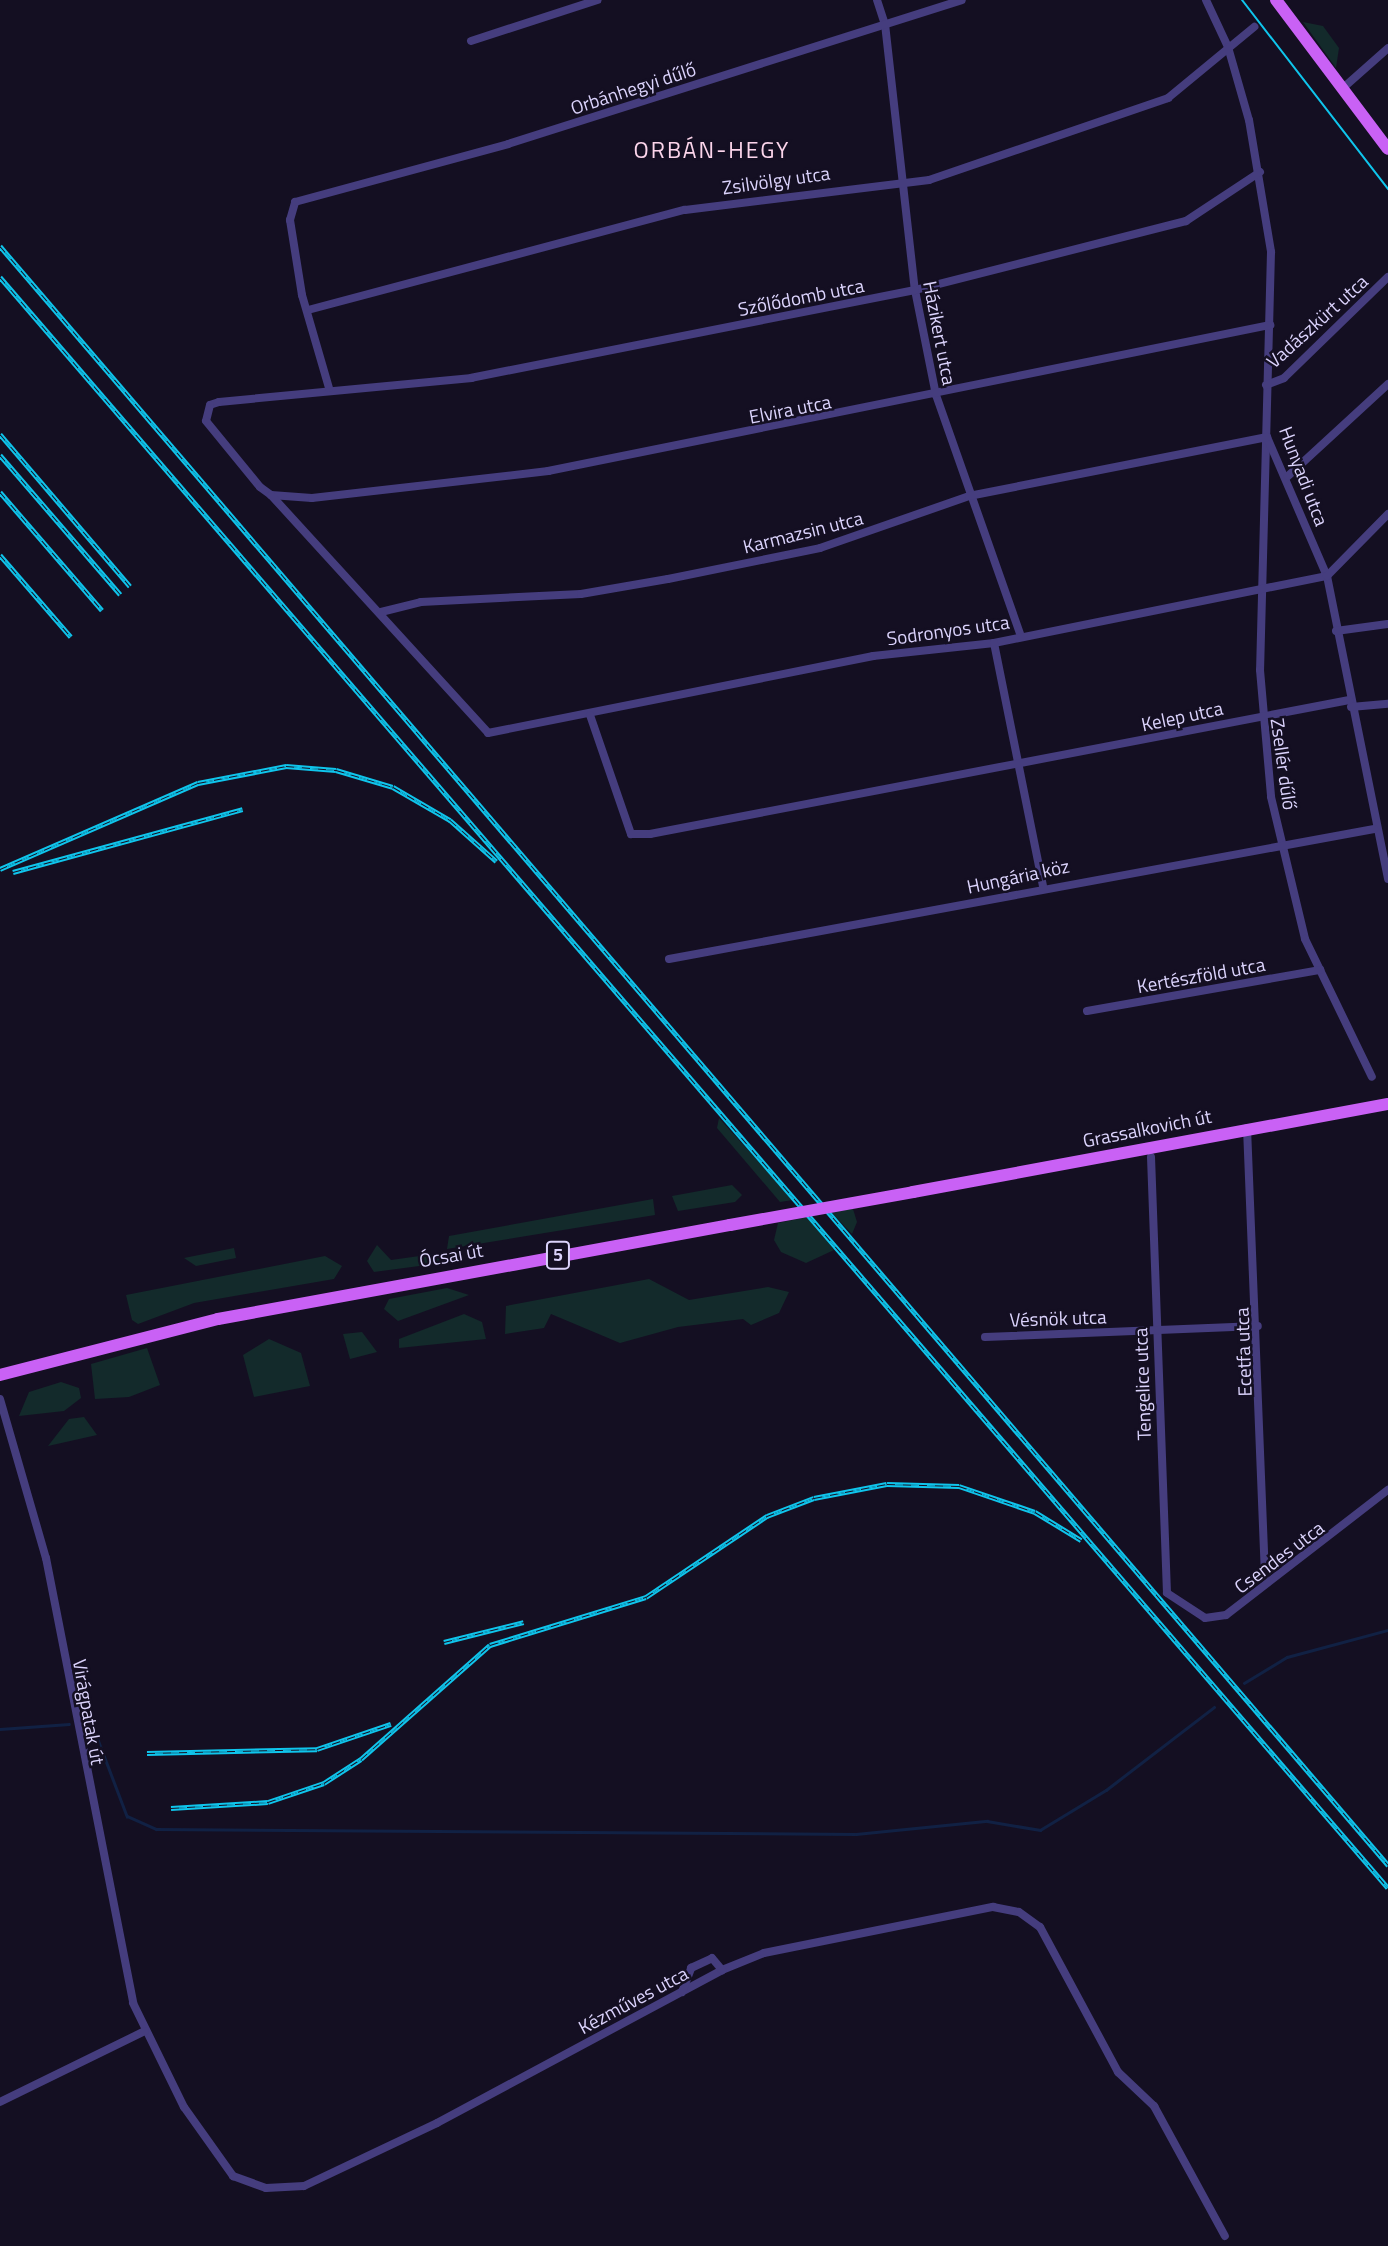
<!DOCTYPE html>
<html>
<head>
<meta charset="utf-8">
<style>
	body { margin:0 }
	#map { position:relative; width:1388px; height:2246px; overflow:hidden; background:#140f22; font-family:"Titillium Web",sans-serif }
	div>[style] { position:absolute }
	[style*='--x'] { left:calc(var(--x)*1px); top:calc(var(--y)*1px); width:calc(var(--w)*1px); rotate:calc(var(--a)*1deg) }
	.green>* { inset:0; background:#132a2b }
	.stream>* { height:2.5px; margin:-1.25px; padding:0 1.25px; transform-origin:1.25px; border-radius:1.25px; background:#112144 }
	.minor>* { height:8px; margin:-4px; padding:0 4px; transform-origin:4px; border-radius:4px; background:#453d7e }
	.primary>* { height:12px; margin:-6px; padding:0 6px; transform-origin:6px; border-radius:6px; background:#c961f5 }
	.tram>* { height:2px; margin:-1px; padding:0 1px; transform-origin:1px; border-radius:1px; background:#0fc5ec }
	.rail>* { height:5px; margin-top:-2.5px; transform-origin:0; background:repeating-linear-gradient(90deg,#140f22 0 8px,#0fc5ec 0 16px); box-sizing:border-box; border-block:2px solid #0fc5ec }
	.primary-bridge>* { height:12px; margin:-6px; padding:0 6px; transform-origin:6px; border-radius:6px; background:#c961f5 }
	span { translate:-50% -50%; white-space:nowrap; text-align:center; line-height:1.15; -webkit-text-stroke:5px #140f22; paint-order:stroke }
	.shield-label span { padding:2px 5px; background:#140f22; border:2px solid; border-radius:5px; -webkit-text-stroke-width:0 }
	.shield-label { font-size:18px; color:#dbd3fc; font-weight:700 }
	.street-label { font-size:19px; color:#dbd3fc }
	.quarter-label { font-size:23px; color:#fcd5eb; letter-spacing:2px }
</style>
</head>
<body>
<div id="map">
	<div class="green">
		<i style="clip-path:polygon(1303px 22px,1323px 26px,1339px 48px,1336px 68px)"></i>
		<i style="clip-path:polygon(719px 1118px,793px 1200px,780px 1202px,717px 1128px)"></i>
		<i style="clip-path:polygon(732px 1185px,742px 1195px,735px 1202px,678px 1211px,672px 1196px)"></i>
		<i style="clip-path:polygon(653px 1199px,655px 1215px,447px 1249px,449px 1236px)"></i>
		<i style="clip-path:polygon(853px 1209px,857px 1222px,852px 1234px,831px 1212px)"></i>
		<i style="clip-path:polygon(808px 1217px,834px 1250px,806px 1263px,781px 1252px,774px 1240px,778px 1223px)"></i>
		<i style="clip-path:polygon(377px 1245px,391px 1260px,441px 1253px,442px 1263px,374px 1272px,367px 1261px)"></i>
		<i style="clip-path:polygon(234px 1248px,236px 1258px,196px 1266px,184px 1258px)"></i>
		<i style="clip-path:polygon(325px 1256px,342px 1266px,334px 1279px,194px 1303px,138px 1324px,132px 1320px,126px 1295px)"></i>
		<i style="clip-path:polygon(649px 1279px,689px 1300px,768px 1287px,789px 1292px,779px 1313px,751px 1325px,743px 1319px,678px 1327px,620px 1343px,551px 1314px,544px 1328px,505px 1334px,506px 1306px)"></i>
		<i style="clip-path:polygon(447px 1288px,469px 1295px,398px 1321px,384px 1309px,389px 1299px)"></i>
		<i style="clip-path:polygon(464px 1314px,482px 1322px,486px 1339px,399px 1348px,399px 1339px)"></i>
		<i style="clip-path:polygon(362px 1332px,377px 1352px,350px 1359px,343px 1334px)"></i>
		<i style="clip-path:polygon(269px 1339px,301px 1353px,310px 1386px,254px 1397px,243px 1355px)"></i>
		<i style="clip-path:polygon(147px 1348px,160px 1385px,129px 1397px,95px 1399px,91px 1364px)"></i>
		<i style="clip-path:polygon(61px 1382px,79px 1388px,81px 1398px,64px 1411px,19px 1416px,29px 1392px)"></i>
		<i style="clip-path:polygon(84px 1417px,97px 1435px,48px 1446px,69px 1419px)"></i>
	</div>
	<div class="stream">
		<i style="--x:1244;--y:1683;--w:50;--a:-31.2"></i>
		<i style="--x:1287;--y:1657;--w:105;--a:-15"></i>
		<i style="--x:0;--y:1729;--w:69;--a:-4.1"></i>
		<i style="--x:97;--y:1737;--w:85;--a:69.2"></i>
		<i style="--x:127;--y:1816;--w:32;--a:24"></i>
		<i style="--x:156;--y:1829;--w:700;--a:0.41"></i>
		<i style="--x:856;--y:1834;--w:132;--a:-5.7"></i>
		<i style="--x:987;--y:1821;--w:54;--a:9.6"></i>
		<i style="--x:1040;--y:1830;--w:77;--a:-31.2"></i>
		<i style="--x:1106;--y:1790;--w:136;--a:-37.5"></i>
	</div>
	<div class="minor">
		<i style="--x:877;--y:0;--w:25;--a:72"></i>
		<i style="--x:885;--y:24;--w:268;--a:83.6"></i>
		<i style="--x:915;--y:290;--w:107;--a:78.7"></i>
		<i style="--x:936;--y:395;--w:256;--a:70.6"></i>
		<i style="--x:1206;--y:0;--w:52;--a:64.9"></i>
		<i style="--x:1228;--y:47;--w:76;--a:74"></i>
		<i style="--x:1249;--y:120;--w:134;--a:80.5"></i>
		<i style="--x:1271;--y:252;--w:418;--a:91.5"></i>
		<i style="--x:1260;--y:670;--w:127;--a:85"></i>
		<i style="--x:1271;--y:797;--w:146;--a:76.5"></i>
		<i style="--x:1305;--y:939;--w:153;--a:64.1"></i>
		<i style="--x:471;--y:41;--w:133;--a:-18"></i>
		<i style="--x:1343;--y:88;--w:60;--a:-41.6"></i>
		<i style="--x:1260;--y:172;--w:89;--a:146.5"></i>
		<i style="--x:1186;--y:221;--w:280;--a:165.7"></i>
		<i style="--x:915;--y:290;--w:452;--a:168.8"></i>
		<i style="--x:472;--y:378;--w:254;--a:174.6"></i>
		<i style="--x:219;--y:402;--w:9;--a:162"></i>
		<i style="--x:210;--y:405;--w:16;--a:104"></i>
		<i style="--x:206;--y:421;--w:85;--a:50.7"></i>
		<i style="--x:260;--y:487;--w:14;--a:36"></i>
		<i style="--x:271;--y:495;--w:41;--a:4.2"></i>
		<i style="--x:312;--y:498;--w:238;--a:-6.5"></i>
		<i style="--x:548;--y:471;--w:737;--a:-11.43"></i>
		<i style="--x:308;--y:310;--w:390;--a:-14.9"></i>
		<i style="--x:685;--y:210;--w:246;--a:-7"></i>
		<i style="--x:929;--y:180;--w:253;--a:-18.9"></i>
		<i style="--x:1168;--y:98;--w:112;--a:-39.5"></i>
		<i style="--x:1266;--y:385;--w:19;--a:-21"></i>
		<i style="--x:1284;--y:378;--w:145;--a:-44.2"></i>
		<i style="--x:329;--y:388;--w:97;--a:-106.2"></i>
		<i style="--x:302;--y:295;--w:76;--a:-99.1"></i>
		<i style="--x:290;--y:220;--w:19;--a:-74"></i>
		<i style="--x:295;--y:202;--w:221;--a:-15.2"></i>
		<i style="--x:508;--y:144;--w:476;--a:-17.6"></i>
		<i style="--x:1267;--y:437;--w:151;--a:66.7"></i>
		<i style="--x:1327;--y:576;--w:309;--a:78.6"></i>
		<i style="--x:1288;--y:476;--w:136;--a:-42.6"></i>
		<i style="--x:271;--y:495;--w:322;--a:47.6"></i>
		<i style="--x:488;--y:733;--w:393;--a:-11.3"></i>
		<i style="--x:873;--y:656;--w:122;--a:-6.1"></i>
		<i style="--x:994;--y:643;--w:340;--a:-11.4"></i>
		<i style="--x:1327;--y:576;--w:87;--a:-45.5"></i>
		<i style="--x:381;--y:612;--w:41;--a:-14"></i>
		<i style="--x:421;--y:602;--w:160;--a:-2.9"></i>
		<i style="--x:581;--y:594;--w:88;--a:-9.8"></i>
		<i style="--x:668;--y:579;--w:155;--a:-11.5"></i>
		<i style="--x:820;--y:548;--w:158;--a:-19.2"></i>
		<i style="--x:969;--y:496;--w:304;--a:-11.2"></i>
		<i style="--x:1336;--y:631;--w:52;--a:-7.7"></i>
		<i style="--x:994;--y:643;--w:248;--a:78.6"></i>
		<i style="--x:1351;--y:707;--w:37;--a:-5"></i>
		<i style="--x:590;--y:715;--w:126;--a:71"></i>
		<i style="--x:631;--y:834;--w:19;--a:0"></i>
		<i style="--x:650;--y:834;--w:712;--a:-10.85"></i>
		<i style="--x:669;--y:959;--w:717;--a:-10.45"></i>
		<i style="--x:1087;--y:1011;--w:237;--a:-10"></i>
		<i style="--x:1247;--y:1128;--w:447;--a:87.7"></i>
		<i style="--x:1151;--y:1157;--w:436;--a:87.9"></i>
		<i style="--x:1167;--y:1593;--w:45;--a:33.3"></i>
		<i style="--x:1205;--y:1618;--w:21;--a:-8"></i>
		<i style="--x:1226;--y:1615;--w:205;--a:-37.7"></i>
		<i style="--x:985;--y:1337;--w:273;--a:-2.3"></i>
		<i style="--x:0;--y:1399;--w:166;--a:73.9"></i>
		<i style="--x:46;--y:1558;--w:453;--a:78.9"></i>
		<i style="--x:133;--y:2003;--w:116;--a:63.9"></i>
		<i style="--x:184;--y:2107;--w:85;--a:54.6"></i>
		<i style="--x:233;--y:2176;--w:35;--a:20"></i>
		<i style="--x:266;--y:2188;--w:38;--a:-3"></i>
		<i style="--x:304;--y:2186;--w:147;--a:-25.3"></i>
		<i style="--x:437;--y:2123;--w:323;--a:-28.2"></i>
		<i style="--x:722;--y:1970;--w:45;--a:-22"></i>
		<i style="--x:764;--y:1953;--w:234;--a:-11.4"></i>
		<i style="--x:993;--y:1907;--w:26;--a:11"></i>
		<i style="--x:1019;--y:1912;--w:26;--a:36"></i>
		<i style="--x:1040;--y:1927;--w:165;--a:61.7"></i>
		<i style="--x:1118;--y:2072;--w:50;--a:43.4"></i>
		<i style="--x:1154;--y:2106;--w:148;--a:61.4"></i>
		<i style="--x:682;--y:1992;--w:26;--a:-69"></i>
		<i style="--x:691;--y:1968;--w:23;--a:-25"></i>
		<i style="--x:712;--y:1958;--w:16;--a:50"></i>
		<i style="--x:0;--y:2102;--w:161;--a:-26.1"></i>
	</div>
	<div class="primary">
		<i style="--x:1276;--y:0;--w:186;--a:53.1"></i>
		<i style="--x:913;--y:1192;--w:483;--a:-10.5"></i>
		<i style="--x:0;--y:1375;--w:225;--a:-14.4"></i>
		<i style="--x:218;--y:1319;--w:521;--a:-10.4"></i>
	</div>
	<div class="tram">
		<i style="--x:1242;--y:0;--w:239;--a:52.3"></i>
	</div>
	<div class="rail">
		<i style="--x:0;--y:246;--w:2133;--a:49.39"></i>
		<i style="--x:0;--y:277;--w:2126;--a:49.25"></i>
		<i style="--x:0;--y:434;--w:200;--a:49.5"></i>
		<i style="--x:0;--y:455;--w:184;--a:49.2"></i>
		<i style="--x:0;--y:492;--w:156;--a:49.2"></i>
		<i style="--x:0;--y:555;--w:108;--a:49.1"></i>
		<i style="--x:0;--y:869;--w:216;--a:-23.5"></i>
		<i style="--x:198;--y:783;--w:90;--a:-10.9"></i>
		<i style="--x:286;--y:766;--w:50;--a:4.6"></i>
		<i style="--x:336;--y:770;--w:59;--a:16.6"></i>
		<i style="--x:393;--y:787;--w:66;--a:30.1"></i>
		<i style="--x:450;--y:820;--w:62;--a:41.7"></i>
		<i style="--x:13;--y:872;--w:238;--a:-15.3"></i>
		<i style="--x:444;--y:1642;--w:82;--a:-14"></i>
		<i style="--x:147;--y:1753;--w:170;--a:-1.3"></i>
		<i style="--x:317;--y:1749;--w:78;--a:-18.7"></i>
		<i style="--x:171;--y:1808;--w:97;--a:-3.5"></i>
		<i style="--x:268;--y:1802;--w:59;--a:-18.7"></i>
		<i style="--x:324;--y:1783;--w:44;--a:-33"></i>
		<i style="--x:361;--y:1759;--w:172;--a:-41.5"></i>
		<i style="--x:490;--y:1645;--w:163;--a:-17.1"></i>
		<i style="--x:646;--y:1597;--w:146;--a:-33.8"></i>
		<i style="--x:767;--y:1516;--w:50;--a:-21"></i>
		<i style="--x:814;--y:1498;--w:74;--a:-10.9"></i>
		<i style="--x:887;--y:1484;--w:72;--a:1.6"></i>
		<i style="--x:959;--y:1486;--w:80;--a:18.9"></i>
		<i style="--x:1035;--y:1512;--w:54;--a:31.3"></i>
	</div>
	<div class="primary-bridge">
		<i style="--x:730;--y:1225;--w:186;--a:-10.2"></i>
	</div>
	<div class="shield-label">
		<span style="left:558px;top:1255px">5</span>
	</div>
	<div class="street-label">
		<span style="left:633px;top:88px;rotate:-18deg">Orbánhegyi dűlő</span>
		<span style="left:776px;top:180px;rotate:-8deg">Zsilvölgy utca</span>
		<span style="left:801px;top:297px;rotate:-11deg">Szőlődomb utca</span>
		<span style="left:1317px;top:321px;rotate:-42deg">Vadászkürt utca</span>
		<span style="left:940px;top:333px;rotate:79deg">Házikert utca</span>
		<span style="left:790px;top:409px;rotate:-11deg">Elvira utca</span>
		<span style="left:1304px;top:476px;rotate:69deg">Hunyadi utca</span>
		<span style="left:803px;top:532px;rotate:-14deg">Karmazsin utca</span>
		<span style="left:948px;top:630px;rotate:-8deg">Sodronyos utca</span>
		<span style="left:1182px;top:716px;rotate:-12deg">Kelep utca</span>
		<span style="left:1284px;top:764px;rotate:82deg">Zsellér dűlő</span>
		<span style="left:1018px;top:876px;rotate:-12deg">Hungária köz</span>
		<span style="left:1201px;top:975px;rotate:-10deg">Kertészföld utca</span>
		<span style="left:1147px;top:1128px;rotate:-11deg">Grassalkovich út</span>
		<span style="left:451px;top:1255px;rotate:-10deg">Ócsai út</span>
		<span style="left:1058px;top:1318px;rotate:-2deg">Vésnök utca</span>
		<span style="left:1243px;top:1352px;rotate:-92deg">Ecetfa utca</span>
		<span style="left:1142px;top:1384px;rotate:-92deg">Tengelice utca</span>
		<span style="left:1279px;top:1557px;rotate:-37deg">Csendes utca</span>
		<span style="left:89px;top:1712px;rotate:80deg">Virágpatak út</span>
		<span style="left:633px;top:2000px;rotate:-28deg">Kézműves utca</span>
	</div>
	<div class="quarter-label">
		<span style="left:712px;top:150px">ORBÁN-HEGY</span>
	</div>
</div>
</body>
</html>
